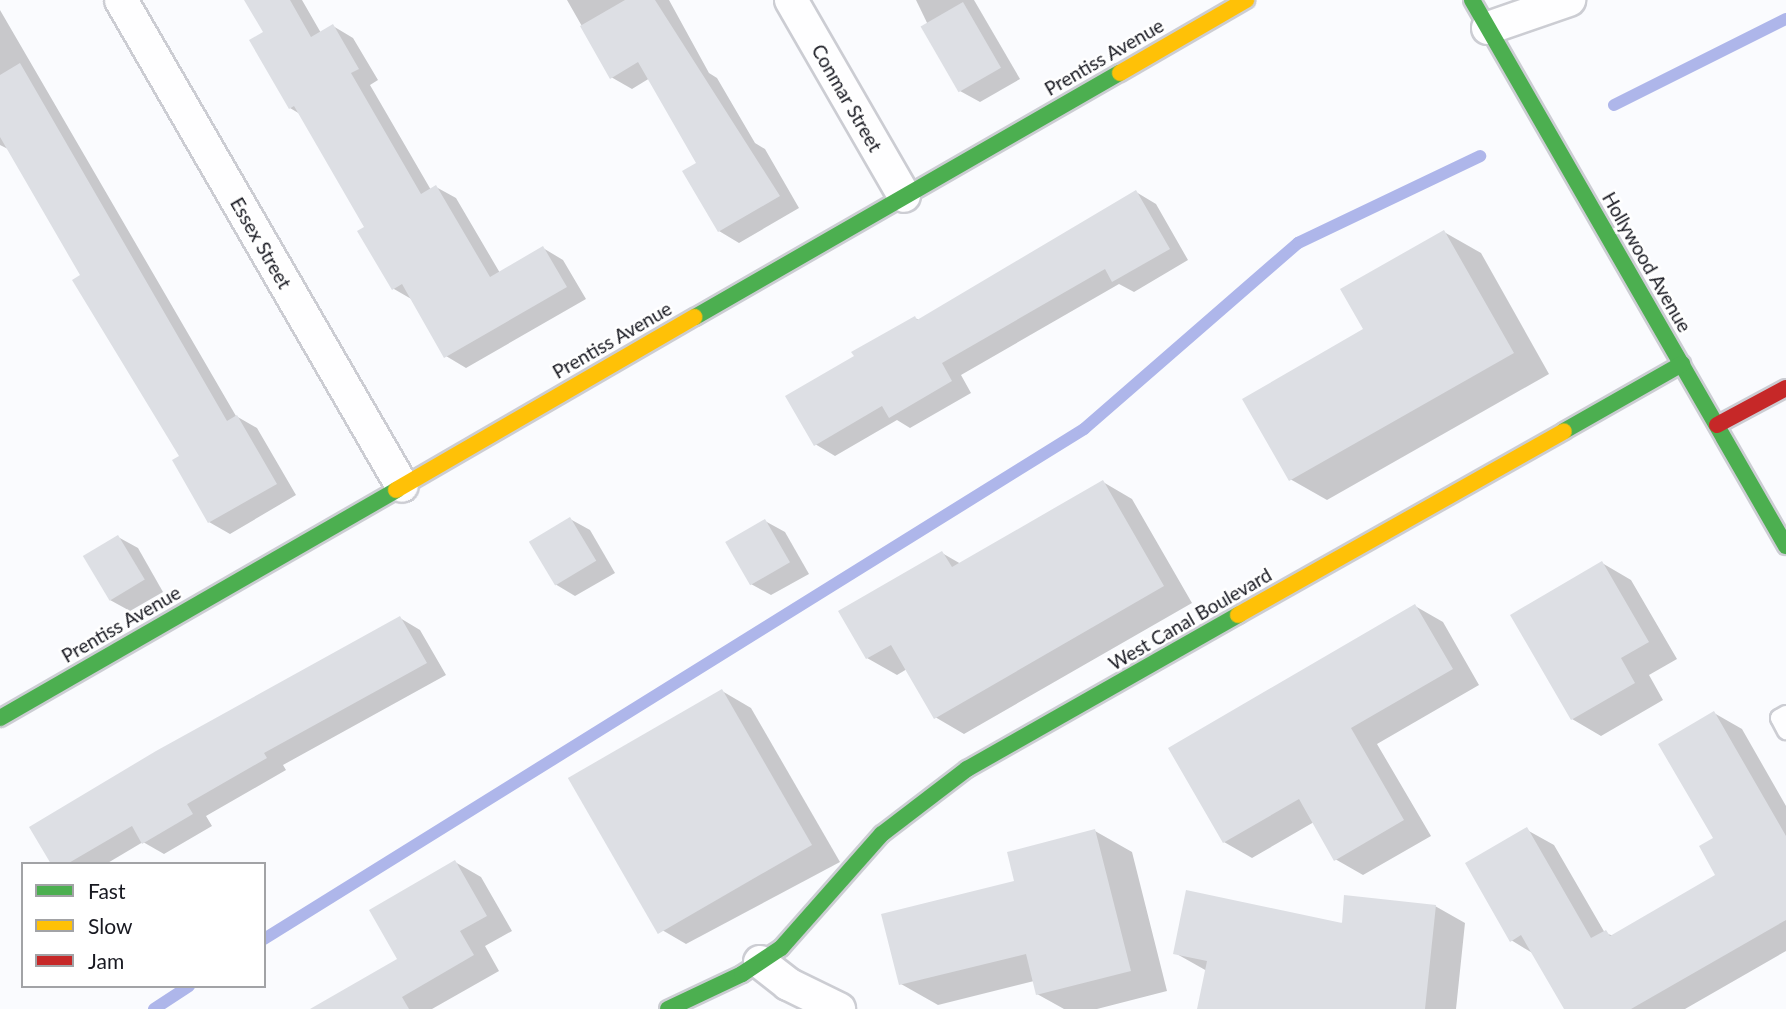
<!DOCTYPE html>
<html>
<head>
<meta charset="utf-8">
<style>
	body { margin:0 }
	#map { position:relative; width:1786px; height:1009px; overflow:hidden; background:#fafbfe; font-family:Lato,sans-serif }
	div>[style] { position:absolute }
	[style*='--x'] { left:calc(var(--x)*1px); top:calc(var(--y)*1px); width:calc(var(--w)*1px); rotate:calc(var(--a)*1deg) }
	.shadow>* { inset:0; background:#0003 }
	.stream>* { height:12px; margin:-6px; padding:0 6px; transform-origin:6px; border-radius:6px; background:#aeb6ea }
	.building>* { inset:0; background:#dddfe4; transform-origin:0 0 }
	.roads { filter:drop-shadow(2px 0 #cccdd3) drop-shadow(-2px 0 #cccdd3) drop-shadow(0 2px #cccdd3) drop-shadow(0 -2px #cccdd3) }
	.lane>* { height:16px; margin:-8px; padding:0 8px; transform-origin:8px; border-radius:8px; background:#fefeff }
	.street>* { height:32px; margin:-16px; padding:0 16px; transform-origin:16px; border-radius:16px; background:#fefeff }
	.fast>* { height:16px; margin:-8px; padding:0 8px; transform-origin:8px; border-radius:8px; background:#4caf50 }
	.slow>* { height:16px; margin:-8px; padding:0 8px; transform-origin:8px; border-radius:8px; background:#ffc107 }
	.jam>* { height:16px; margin:-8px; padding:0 8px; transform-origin:8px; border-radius:8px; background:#c62828 }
	span { translate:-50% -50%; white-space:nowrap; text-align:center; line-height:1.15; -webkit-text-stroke:5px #fff; paint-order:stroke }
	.street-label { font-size:19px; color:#171820 }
	.legend { position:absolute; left:21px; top:862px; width:245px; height:126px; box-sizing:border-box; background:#fff; border:2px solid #a2a3a6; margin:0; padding:9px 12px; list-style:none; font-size:21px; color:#171820 }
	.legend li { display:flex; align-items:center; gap:14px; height:35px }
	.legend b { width:35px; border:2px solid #a2a3a6 }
</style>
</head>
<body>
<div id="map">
	<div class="shadow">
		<i style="clip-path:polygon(246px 0,302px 0,321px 33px,333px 26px,353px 38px,378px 80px,370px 85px,431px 190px,436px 187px,456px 198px,500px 273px,543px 248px,563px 260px,586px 299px,466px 368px,446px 356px,413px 300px,394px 289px,366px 228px,300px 114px,290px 108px,265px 33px)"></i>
		<i style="clip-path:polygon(567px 0,669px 0,709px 73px,717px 78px,755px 143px,765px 149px,799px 208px,739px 243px,719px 231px,699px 164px,650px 78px,632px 89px,611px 77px)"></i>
		<i style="clip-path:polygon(916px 0,974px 0,1020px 79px,980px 102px,960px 91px)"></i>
		<i style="clip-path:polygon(0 10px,236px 416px,257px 428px,296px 495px,230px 534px,209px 522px,182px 457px,82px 276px,10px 150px,0 145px)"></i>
		<i style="clip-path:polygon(1136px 192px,1156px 204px,1188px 260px,1134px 292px,1119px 284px,961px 375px,971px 393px,910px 428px,897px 420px,835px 456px,815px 444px,856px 357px,915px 318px,919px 320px)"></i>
		<i style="clip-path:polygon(1444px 232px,1481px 253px,1549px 374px,1327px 500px,1290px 479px,1365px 330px)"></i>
		<i style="clip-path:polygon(1103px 482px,1132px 499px,1192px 603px,964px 734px,935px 717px,907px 669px,897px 675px,867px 658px,942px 553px,961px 564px)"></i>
		<i style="clip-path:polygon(570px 519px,590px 530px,615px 573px,575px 596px,555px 584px)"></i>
		<i style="clip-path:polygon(765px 521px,785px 532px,809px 574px,771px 595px,751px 584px)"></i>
		<i style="clip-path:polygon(118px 537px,138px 548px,163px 592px,130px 611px,110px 600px)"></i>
		<i style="clip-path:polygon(1602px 563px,1631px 580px,1677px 659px,1649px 675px,1663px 700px,1601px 736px,1572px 719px)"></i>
		<i style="clip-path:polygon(1415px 606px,1443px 622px,1479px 685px,1377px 744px,1431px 836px,1363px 875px,1335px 859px,1314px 822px,1252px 858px,1224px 842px)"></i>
		<i style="clip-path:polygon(400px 618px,420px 630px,446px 675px,283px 765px,286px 770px,206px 816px,212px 826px,164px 854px,143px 842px,106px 864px,53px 864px)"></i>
		<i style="clip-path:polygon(722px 691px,751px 708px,840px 862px,686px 944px,657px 927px)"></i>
		<i style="clip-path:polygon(1714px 713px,1742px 729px,1786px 806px,1786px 951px,1685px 1009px,1566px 1009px,1534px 954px,1511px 940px,1527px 830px,1554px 845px,1605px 933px,1614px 936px,1718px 876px)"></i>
		<i style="clip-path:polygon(1095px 831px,1132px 852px,1167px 991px,1097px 1009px,1064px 1009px,1037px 994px,1034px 981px,938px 1005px,901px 984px,1016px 882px)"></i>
		<i style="clip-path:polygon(455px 862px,481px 877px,512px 931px,485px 946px,499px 971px,432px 1009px,342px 1009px,399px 960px)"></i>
		<i style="clip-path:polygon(1435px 906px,1465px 923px,1456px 1009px,1199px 1009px,1207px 971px,1175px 953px)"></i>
	</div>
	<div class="stream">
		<i style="--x:1614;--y:105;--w:192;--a:-26.6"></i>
		<i style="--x:264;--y:939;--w:966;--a:-31.88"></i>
		<i style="--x:1084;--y:429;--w:284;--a:-41"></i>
		<i style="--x:1298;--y:243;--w:202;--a:-25.5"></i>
		<i style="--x:154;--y:1009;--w:42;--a:-33.3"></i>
	</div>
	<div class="building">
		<i style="clip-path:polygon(244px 0,290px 0,311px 37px,333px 24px,359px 69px,351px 73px,421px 194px,436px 185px,490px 277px,543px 246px,567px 287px,444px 358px,402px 284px,392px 290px,357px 231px,364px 227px,294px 106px,289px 109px,249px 40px,263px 32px)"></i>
		<i style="clip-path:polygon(625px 0,655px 0,780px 196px,718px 232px,682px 171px,696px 163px,638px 62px,610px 79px,580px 26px)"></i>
		<i style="left:963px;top:2px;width:76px;height:49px;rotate:60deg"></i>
		<i style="clip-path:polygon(20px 63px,227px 421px,237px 415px,277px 484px,208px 523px,172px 460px,179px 456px,72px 280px,80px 275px,0 137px,0 75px)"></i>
		<i style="clip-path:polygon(1136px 190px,1170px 249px,1112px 282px,1105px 269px,942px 363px,952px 381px,889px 418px,882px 406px,814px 446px,785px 396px,854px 356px,851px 352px,915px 316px,917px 320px)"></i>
		<i style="clip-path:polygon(1444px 230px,1514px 353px,1289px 481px,1242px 399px,1363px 329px,1340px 289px)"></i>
		<i style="clip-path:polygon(1103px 480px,1164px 586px,934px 719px,891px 645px,866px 659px,838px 611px,942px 551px,952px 567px)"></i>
		<i style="left:570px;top:517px;width:51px;height:48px;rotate:59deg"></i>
		<i style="left:765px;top:519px;width:50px;height:46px;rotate:60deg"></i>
		<i style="left:118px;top:535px;width:52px;height:41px;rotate:59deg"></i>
		<i style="clip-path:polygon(1602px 561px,1649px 642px,1621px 658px,1635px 683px,1571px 720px,1510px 615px)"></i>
		<i style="clip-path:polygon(1415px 604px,1453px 669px,1351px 728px,1404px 820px,1334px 861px,1299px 799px,1223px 843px,1168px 748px)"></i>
		<i style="clip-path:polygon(400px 616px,427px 663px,264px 753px,267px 758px,187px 804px,193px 814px,142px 844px,132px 826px,67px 864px,51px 864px,29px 827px,156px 751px)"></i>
		<i style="left:722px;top:689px;width:180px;height:178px;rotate:60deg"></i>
		<i style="clip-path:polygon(1714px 711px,1786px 836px,1786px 920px,1631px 1009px,1564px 1009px,1521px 935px,1510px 942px,1465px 863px,1527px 827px,1591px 938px,1606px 930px,1610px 936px,1715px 875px,1699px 846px,1713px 838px,1658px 744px)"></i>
		<i style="clip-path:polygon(1095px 829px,1131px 971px,1036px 995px,1026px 954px,899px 985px,881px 914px,1014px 881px,1007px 852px)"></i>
		<i style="clip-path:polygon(455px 860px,487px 916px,460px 931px,474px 955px,402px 997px,409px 1009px,310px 1009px,397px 959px,369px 910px)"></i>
		<i style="clip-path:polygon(1186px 890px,1342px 923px,1344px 895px,1436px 905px,1425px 1009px,1197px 1009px,1207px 961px,1173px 954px)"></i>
	</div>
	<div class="roads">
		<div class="lane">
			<i style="--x:1786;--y:714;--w:8;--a:150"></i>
			<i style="--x:1779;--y:718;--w:15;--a:62"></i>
		</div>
		<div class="street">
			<i style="--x:121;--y:0;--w:561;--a:59.96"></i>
			<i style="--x:791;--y:0;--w:226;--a:60"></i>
			<i style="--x:1488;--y:28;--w:86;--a:-19.1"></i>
			<i style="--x:760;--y:962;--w:36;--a:38"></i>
			<i style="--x:788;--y:984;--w:57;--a:26.1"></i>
		</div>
		<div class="fast">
			<i style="--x:1472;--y:0;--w:630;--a:60.1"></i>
			<i style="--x:695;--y:317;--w:490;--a:-29.9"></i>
			<i style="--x:1564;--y:431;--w:136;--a:-29.6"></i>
			<i style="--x:0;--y:718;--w:457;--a:-29.9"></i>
			<i style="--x:668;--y:1009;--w:82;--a:-25.3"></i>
			<i style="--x:742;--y:974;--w:47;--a:-33.7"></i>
			<i style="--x:781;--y:948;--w:152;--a:-48.5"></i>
			<i style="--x:882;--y:834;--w:107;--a:-37.4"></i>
			<i style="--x:967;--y:769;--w:312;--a:-29.6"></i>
		</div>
		<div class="slow">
			<i style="--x:1120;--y:73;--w:146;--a:-30.1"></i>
			<i style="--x:396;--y:490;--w:345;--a:-30.1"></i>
			<i style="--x:1238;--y:615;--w:374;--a:-29.4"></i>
		</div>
		<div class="jam">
			<i style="--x:1717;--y:425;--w:78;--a:-28.2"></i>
		</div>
	</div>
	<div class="street-label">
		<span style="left:1104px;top:57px;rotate:-30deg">Prentiss Avenue</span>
		<span style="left:847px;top:98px;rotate:60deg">Conmar Street</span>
		<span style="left:261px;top:243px;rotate:60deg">Essex Street</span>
		<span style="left:1647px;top:262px;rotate:60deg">Hollywood Avenue</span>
		<span style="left:612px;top:340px;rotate:-30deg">Prentiss Avenue</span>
		<span style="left:1190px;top:619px;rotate:-30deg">West Canal Boulevard</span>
		<span style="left:121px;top:624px;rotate:-30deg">Prentiss Avenue</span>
	</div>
	<ul class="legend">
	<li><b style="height:9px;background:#4caf50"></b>Fast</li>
	<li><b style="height:9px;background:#ffc107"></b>Slow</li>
	<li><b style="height:9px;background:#c62828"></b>Jam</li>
	</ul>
</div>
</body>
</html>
